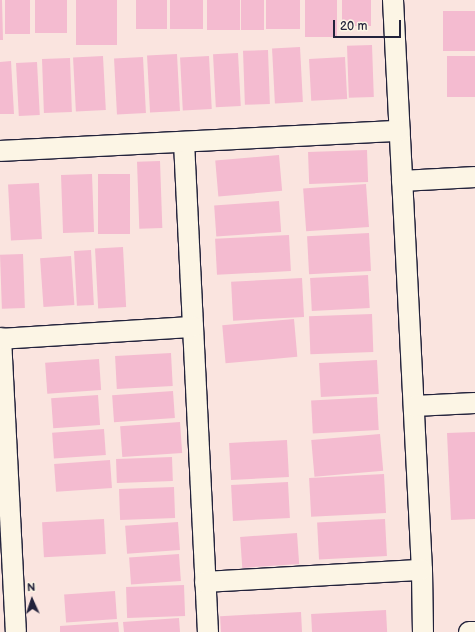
<!DOCTYPE html>
<html>
<head>
<meta charset="utf-8">
<style>
	body { margin:0 }
	#map { position:relative; width:475px; height:632px; overflow:hidden; background:#fae4df; font-family:"Balsamiq Sans",sans-serif }
	div>[style] { position:absolute }
	[style*='--x'] { left:calc(var(--x)*1px); top:calc(var(--y)*1px); width:calc(var(--w)*1px); rotate:calc(var(--a)*1deg) }
	.building>* { inset:0; background:#f4bbd0; transform-origin:0 0 }
	.roads { filter:drop-shadow(1px 0 #22223b) drop-shadow(-1px 0 #22223b) drop-shadow(0 1px #22223b) drop-shadow(0 -1px #22223b) }
	.street>* { height:20px; margin:-10px; padding:0 10px; transform-origin:10px; border-radius:10px; background:#fcf5e5 }
	span { translate:-50% -50%; white-space:nowrap; text-align:center; line-height:1.15; -webkit-text-stroke:4px #fcf5e5; paint-order:stroke }
	.north { position:absolute; left:12px; top:580px; width:40px; height:40px; -webkit-text-stroke:3px #fcf5e5; paint-order:stroke; rotate:357deg; font-size:11px; font-weight:700; line-height:16px; text-align:center; color:#22223b }
	.north::after { content:''; display:block; margin:auto; width:14px; height:18px; background:#22223b; clip-path:polygon(50% 0,100% 100%,50% 72%,0 100%) }
	.scale { position:absolute; left:333px; top:20px; width:68px; height:18px; box-sizing:border-box; border:2px solid #22223b; border-top:0; padding-left:5px; font-size:12px; line-height:14px; white-space:nowrap; color:#22223b; -webkit-text-stroke:3px #fcf5e5; paint-order:stroke }
</style>
</head>
<body>
<div id="map">
	<div class="building">
		<i style="clip-path:polygon(0 0,2px 0,3px 40px,0 40px)"></i>
		<i style="left:5px;top:0;width:25px;height:34px"></i>
		<i style="left:35px;top:0;width:32px;height:33px"></i>
		<i style="left:76px;top:0;width:41px;height:45px"></i>
		<i style="left:136px;top:0;width:31px;height:29px"></i>
		<i style="left:170px;top:0;width:33px;height:29px"></i>
		<i style="left:207px;top:0;width:33px;height:30px"></i>
		<i style="left:241px;top:0;width:23px;height:30px"></i>
		<i style="left:266px;top:0;width:34px;height:29px"></i>
		<i style="left:305px;top:0;width:32px;height:37px"></i>
		<i style="left:342px;top:0;width:29px;height:26px"></i>
		<i style="left:475px;top:11px;width:40px;height:32px;rotate:90deg"></i>
		<i style="left:372px;top:45px;width:52px;height:25px;rotate:88deg"></i>
		<i style="left:300px;top:47px;width:55px;height:28px;rotate:87deg"></i>
		<i style="left:268px;top:50px;width:54px;height:25px;rotate:88deg"></i>
		<i style="left:238px;top:53px;width:53px;height:25px;rotate:87deg"></i>
		<i style="left:177px;top:54px;width:57px;height:30px;rotate:87deg"></i>
		<i style="left:103px;top:56px;width:54px;height:30px;rotate:87deg"></i>
		<i style="left:209px;top:56px;width:53px;height:29px;rotate:87deg"></i>
		<i style="left:475px;top:56px;width:41px;height:28px;rotate:90deg"></i>
		<i style="left:143px;top:57px;width:56px;height:29px;rotate:87deg"></i>
		<i style="left:345px;top:57px;width:42px;height:36px;rotate:87deg"></i>
		<i style="left:70px;top:58px;width:54px;height:28px;rotate:88deg"></i>
		<i style="clip-path:polygon(11px 61px,14px 114px,0 114px,0 62px)"></i>
		<i style="left:37px;top:62px;width:53px;height:21px;rotate:87deg"></i>
		<i style="left:367px;top:150px;width:32px;height:59px;rotate:88deg"></i>
		<i style="left:279px;top:155px;width:36px;height:64px;rotate:85deg"></i>
		<i style="left:160px;top:161px;width:67px;height:23px;rotate:88deg"></i>
		<i style="left:92px;top:174px;width:58px;height:31px;rotate:88deg"></i>
		<i style="left:98px;top:174px;width:32px;height:60px"></i>
		<i style="left:39px;top:183px;width:56px;height:31px;rotate:87deg"></i>
		<i style="left:366px;top:184px;width:43px;height:63px;rotate:86deg"></i>
		<i style="left:279px;top:201px;width:31px;height:65px;rotate:86deg"></i>
		<i style="left:369px;top:233px;width:38px;height:62px;rotate:87deg"></i>
		<i style="left:289px;top:235px;width:36px;height:74px;rotate:87deg"></i>
		<i style="left:123px;top:247px;width:60px;height:28px;rotate:87deg"></i>
		<i style="left:91px;top:250px;width:55px;height:17px;rotate:87deg"></i>
		<i style="left:23px;top:254px;width:54px;height:23px;rotate:88deg"></i>
		<i style="left:71px;top:256px;width:49px;height:31px;rotate:86deg"></i>
		<i style="left:368px;top:275px;width:33px;height:58px;rotate:87deg"></i>
		<i style="left:302px;top:278px;width:39px;height:71px;rotate:87deg"></i>
		<i style="left:372px;top:314px;width:38px;height:63px;rotate:88deg"></i>
		<i style="left:294px;top:319px;width:38px;height:72px;rotate:85deg"></i>
		<i style="left:171px;top:353px;width:33px;height:56px;rotate:87deg"></i>
		<i style="left:99px;top:359px;width:31px;height:54px;rotate:86deg"></i>
		<i style="left:377px;top:360px;width:34px;height:58px;rotate:87deg"></i>
		<i style="left:173px;top:391px;width:27px;height:61px;rotate:86deg"></i>
		<i style="left:98px;top:395px;width:30px;height:47px;rotate:86deg"></i>
		<i style="left:377px;top:397px;width:33px;height:66px;rotate:87deg"></i>
		<i style="left:180px;top:422px;width:31px;height:60px;rotate:86deg"></i>
		<i style="left:104px;top:429px;width:26px;height:52px;rotate:86deg"></i>
		<i style="clip-path:polygon(475px 432px,475px 519px,451px 520px,447px 433px)"></i>
		<i style="left:380px;top:434px;width:37px;height:69px;rotate:85deg"></i>
		<i style="left:287px;top:440px;width:37px;height:58px;rotate:87deg"></i>
		<i style="left:172px;top:457px;width:24px;height:56px;rotate:88deg"></i>
		<i style="left:110px;top:460px;width:28px;height:56px;rotate:86deg"></i>
		<i style="left:384px;top:474px;width:39px;height:75px;rotate:87deg"></i>
		<i style="left:288px;top:482px;width:36px;height:57px;rotate:87deg"></i>
		<i style="left:174px;top:487px;width:31px;height:55px;rotate:88deg"></i>
		<i style="left:104px;top:519px;width:35px;height:62px;rotate:87deg"></i>
		<i style="left:385px;top:519px;width:37px;height:68px;rotate:87deg"></i>
		<i style="left:178px;top:522px;width:28px;height:53px;rotate:86deg"></i>
		<i style="left:297px;top:533px;width:31px;height:57px;rotate:86deg"></i>
		<i style="left:179px;top:554px;width:27px;height:50px;rotate:86deg"></i>
		<i style="left:184px;top:585px;width:31px;height:58px;rotate:88deg"></i>
		<i style="left:115px;top:591px;width:28px;height:51px;rotate:86deg"></i>
		<i style="left:386px;top:610px;width:22px;height:75px;rotate:87deg"></i>
		<i style="left:301px;top:612px;width:20px;height:81px;rotate:87deg"></i>
		<i style="clip-path:polygon(179px 618px,180px 632px,124px 632px,123px 622px)"></i>
		<i style="clip-path:polygon(118px 622px,119px 632px,60px 632px,60px 626px)"></i>
	</div>
	<div class="roads">
		<div class="street">
			<i style="--x:393;--y:0;--w:571;--a:87.09"></i>
			<i style="--x:422;--y:570;--w:62;--a:89.1"></i>
			<i style="--x:184;--y:142;--w:491;--a:87.2"></i>
			<i style="--x:0;--y:151;--w:400;--a:-2.9"></i>
			<i style="--x:402;--y:181;--w:73;--a:-3.1"></i>
			<i style="--x:1;--y:338;--w:294;--a:87.1"></i>
			<i style="--x:0;--y:339;--w:193;--a:-3.6"></i>
			<i style="--x:414;--y:406;--w:61;--a:-2.8"></i>
			<i style="--x:205;--y:582;--w:217;--a:-3.2"></i>
			<i style="--x:469;--y:632;--w:6;--a:0"></i>
		</div>
	</div>
	<div class="north">N</div>
	<div class="scale">20 m</div>
</div>
</body>
</html>
